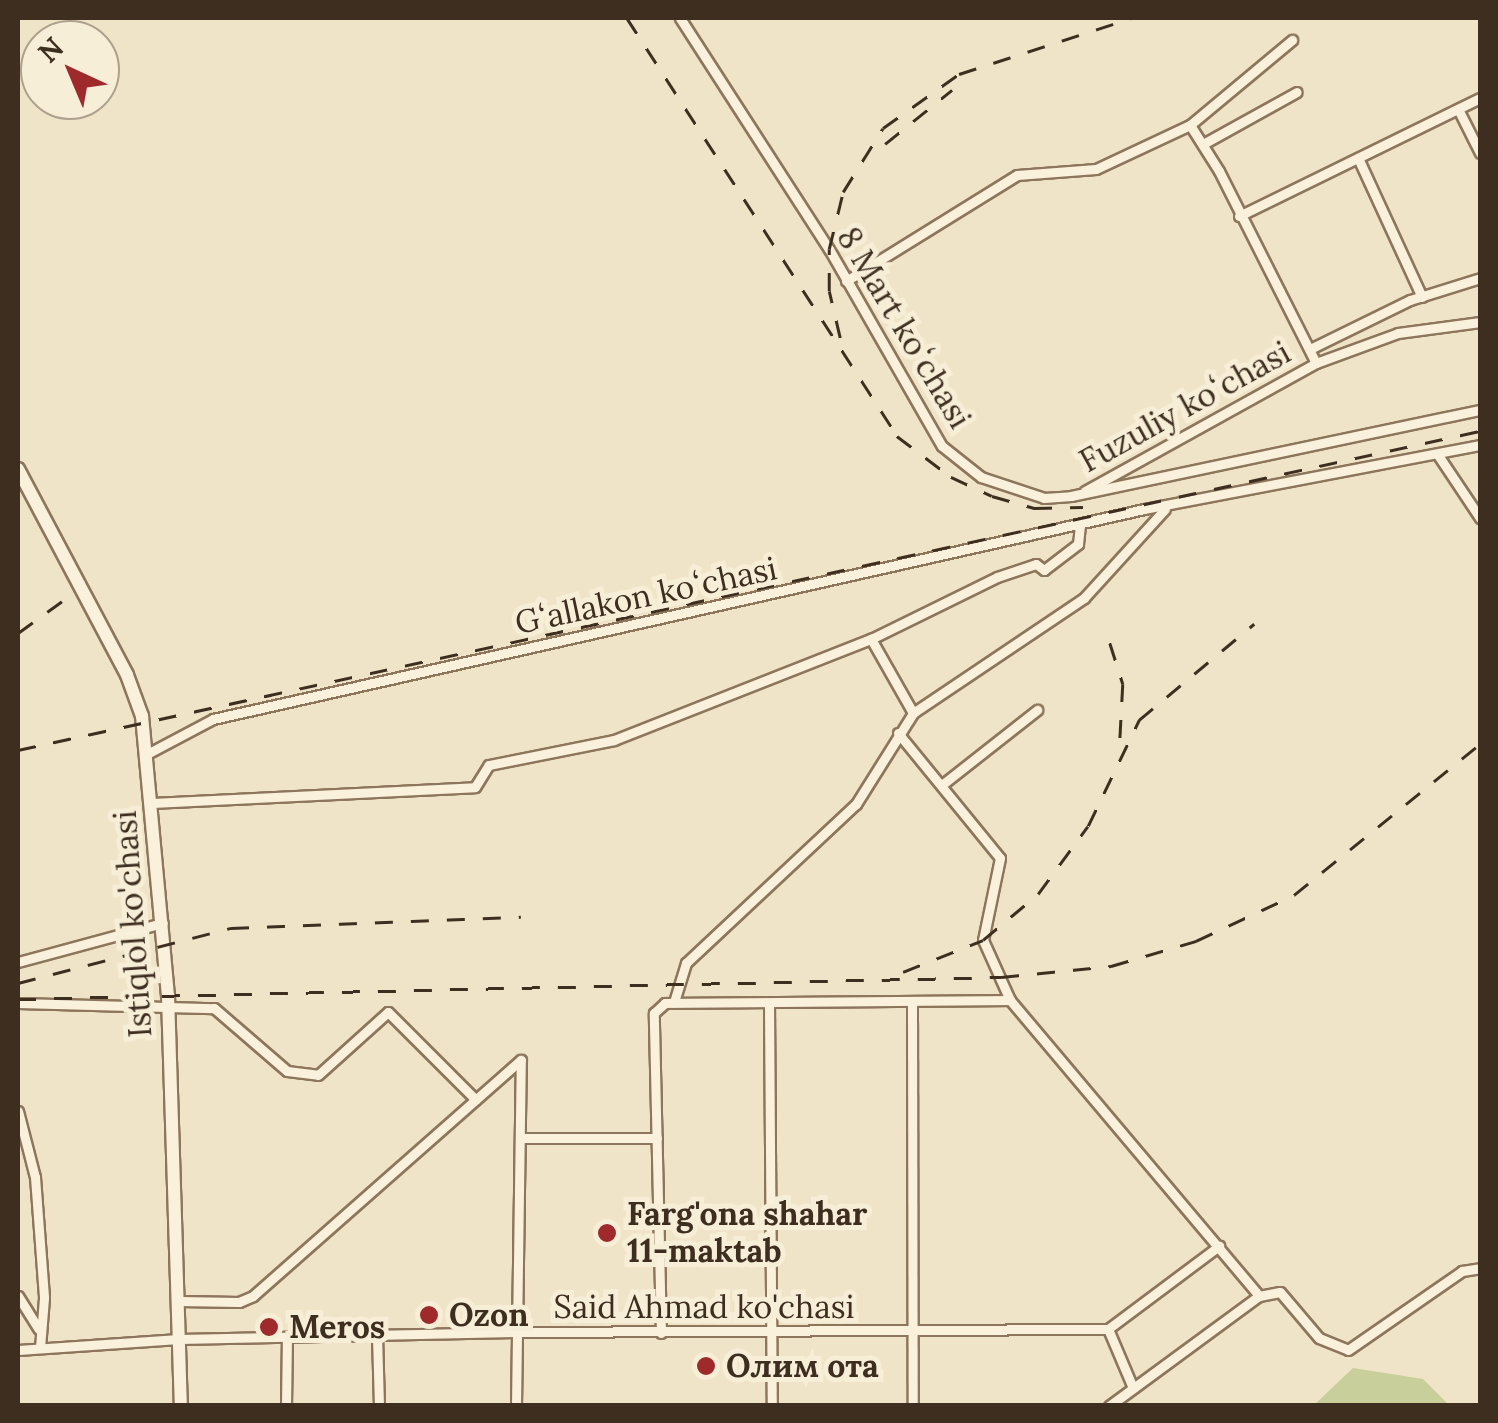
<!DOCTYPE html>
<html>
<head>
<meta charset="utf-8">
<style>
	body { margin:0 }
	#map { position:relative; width:1498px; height:1423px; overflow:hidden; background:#f0e4c8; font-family:Lora,serif }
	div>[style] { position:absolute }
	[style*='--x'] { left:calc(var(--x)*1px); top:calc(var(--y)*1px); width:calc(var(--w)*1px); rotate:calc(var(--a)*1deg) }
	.green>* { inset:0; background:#c9cf9b }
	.roads { filter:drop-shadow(2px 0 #8d765c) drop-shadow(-2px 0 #8d765c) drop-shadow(0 2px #8d765c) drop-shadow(0 -2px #8d765c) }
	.minor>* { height:9px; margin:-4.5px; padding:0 4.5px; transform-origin:4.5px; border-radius:4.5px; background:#faf1dc }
	.secondary>* { height:12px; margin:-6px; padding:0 6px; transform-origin:6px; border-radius:6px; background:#faf1dc }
	.rail>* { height:2.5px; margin-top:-1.25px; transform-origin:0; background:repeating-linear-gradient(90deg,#3d2e20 0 18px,transparent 0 36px) }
	.dots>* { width:28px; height:28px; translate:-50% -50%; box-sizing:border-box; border:5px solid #f7eed8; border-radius:50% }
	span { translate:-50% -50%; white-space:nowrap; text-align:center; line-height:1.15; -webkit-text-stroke:10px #f7eed8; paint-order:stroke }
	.street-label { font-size:32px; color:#3d2e20 }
	.poi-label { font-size:32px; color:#3d2e20; font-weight:700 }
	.left { translate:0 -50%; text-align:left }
	.frame { position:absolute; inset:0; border:20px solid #3d2e20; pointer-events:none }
	.north { position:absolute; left:20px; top:20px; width:100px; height:100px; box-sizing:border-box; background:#f7eed8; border:2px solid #ada18e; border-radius:50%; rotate:316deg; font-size:28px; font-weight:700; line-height:40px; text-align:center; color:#3d2e20 }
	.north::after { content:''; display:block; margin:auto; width:35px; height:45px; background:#9e2a2b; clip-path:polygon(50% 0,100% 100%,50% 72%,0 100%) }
</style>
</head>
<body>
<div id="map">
	<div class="green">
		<i style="clip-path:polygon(1353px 1368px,1423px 1379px,1449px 1405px,1314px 1405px)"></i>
	</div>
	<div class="roads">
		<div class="minor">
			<i style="--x:680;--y:18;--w:275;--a:57.2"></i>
			<i style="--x:829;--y:249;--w:227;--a:60.2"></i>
			<i style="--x:942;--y:446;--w:50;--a:38.5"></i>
			<i style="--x:981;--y:477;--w:66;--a:18.4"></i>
			<i style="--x:1044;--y:498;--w:27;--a:-4"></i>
			<i style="--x:1071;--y:496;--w:418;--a:-11.9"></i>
			<i style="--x:1458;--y:109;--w:49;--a:63.4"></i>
			<i style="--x:1190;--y:125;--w:54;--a:57.8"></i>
			<i style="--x:1219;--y:171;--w:215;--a:63.2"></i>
			<i style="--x:1203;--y:144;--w:107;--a:-29"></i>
			<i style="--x:1358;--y:158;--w:153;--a:65.3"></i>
			<i style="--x:1239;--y:216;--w:268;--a:-26.1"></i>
			<i style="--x:846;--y:281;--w:201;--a:-31.8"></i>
			<i style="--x:1017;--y:175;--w:79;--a:-4.3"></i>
			<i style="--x:1096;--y:169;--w:104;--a:-25.1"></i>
			<i style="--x:1190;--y:125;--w:133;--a:-39.8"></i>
			<i style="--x:1312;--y:348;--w:109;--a:-26.1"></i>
			<i style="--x:1410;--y:300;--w:73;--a:-17.4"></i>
			<i style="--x:1438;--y:455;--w:76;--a:56.3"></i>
			<i style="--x:1085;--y:491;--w:264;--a:-29"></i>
			<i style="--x:1316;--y:363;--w:87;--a:-20.1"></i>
			<i style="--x:1398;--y:333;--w:83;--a:-7.6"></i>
			<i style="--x:871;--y:639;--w:85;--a:60.4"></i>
			<i style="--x:898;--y:733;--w:161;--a:50.8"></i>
			<i style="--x:1000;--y:858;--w:84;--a:101.7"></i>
			<i style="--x:983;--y:940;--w:66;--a:65.8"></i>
			<i style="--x:145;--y:755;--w:77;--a:-27.9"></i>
			<i style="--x:213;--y:719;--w:954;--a:-12.71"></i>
			<i style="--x:1144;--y:509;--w:342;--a:-10.8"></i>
			<i style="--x:943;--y:784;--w:120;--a:-38.2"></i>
			<i style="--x:152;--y:803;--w:323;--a:-2.8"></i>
			<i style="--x:475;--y:787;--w:26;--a:-58"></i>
			<i style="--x:489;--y:765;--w:127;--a:-11.3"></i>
			<i style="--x:614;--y:740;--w:276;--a:-21.5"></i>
			<i style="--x:871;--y:639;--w:140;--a:-26.2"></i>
			<i style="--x:997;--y:577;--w:41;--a:-18.4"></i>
			<i style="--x:1036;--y:564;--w:10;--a:37"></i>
			<i style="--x:1044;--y:570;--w:43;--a:-37.4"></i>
			<i style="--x:1078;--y:544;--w:19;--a:-84"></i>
			<i style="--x:18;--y:962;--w:150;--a:-15.1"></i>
			<i style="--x:674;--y:1002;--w:41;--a:-72.9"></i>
			<i style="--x:686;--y:963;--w:233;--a:-43.1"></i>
			<i style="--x:856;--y:804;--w:107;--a:-57.9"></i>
			<i style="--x:913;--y:713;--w:206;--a:-33.9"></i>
			<i style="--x:1084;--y:598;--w:120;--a:-47.7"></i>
			<i style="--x:18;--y:1003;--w:196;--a:1.5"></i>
			<i style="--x:214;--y:1008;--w:96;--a:40.8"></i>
			<i style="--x:287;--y:1071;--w:31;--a:7"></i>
			<i style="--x:318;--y:1075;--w:94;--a:-42"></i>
			<i style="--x:388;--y:1012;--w:124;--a:45"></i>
			<i style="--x:912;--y:1003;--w:403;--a:89.9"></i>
			<i style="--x:769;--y:1004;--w:402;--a:89.6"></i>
			<i style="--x:18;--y:1111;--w:68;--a:75.6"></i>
			<i style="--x:35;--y:1177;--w:121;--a:85.7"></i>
			<i style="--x:44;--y:1298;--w:50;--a:94.6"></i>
			<i style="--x:521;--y:1138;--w:136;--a:0"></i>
			<i style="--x:18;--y:1296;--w:39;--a:58"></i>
			<i style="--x:179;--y:1301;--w:60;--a:1"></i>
			<i style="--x:239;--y:1302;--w:15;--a:-23"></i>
			<i style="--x:253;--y:1296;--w:357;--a:-41.4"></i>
			<i style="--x:1108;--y:1329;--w:64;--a:67"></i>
			<i style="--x:661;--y:1333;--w:320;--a:-91.3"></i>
			<i style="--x:654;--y:1013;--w:15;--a:-42"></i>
			<i style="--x:665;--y:1003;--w:345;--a:-0.5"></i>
			<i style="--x:1010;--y:1000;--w:387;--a:49.9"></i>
			<i style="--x:377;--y:1335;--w:71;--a:88.4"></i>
			<i style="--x:18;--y:1350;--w:161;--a:-3.9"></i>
			<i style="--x:179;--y:1339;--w:336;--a:-1.2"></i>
			<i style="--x:515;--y:1332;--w:593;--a:-0.29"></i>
			<i style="--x:1108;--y:1329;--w:139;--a:-36.8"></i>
			<i style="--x:286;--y:1406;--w:69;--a:-89.2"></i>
			<i style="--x:516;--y:1406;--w:346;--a:-89.2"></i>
			<i style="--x:1109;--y:1406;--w:186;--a:-36.3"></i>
			<i style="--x:1259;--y:1296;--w:21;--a:-11"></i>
			<i style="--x:1280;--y:1292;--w:60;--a:49.7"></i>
			<i style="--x:1319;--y:1338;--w:31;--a:22"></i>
			<i style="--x:1348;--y:1350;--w:139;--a:-34.7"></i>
			<i style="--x:1462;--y:1271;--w:18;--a:-9"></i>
		</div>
		<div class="secondary">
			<i style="--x:18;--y:469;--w:233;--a:62.1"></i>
			<i style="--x:127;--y:675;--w:44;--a:69.9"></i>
			<i style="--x:142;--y:716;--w:281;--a:84.7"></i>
			<i style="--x:168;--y:996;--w:410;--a:88.2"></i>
		</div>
	</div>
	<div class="rail">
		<i style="--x:627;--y:18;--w:498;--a:57.1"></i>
		<i style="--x:897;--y:436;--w:68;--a:37.2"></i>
		<i style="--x:951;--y:477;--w:45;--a:24.9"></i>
		<i style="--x:992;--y:496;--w:44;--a:15.9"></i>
		<i style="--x:1034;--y:508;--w:49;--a:-1.2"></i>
		<i style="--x:885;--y:144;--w:86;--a:-38.9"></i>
		<i style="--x:840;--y:338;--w:48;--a:-103.2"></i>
		<i style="--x:829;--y:291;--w:42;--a:-90"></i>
		<i style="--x:829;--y:249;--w:59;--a:-76.2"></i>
		<i style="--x:843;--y:192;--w:75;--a:-58"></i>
		<i style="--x:883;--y:128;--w:93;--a:-35.4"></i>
		<i style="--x:959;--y:74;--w:181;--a:-18"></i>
		<i style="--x:18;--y:633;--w:58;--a:-35.9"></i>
		<i style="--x:1110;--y:643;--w:43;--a:72.4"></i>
		<i style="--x:1123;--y:684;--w:58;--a:93"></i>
		<i style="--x:18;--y:750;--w:1496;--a:-12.31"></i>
		<i style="--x:903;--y:972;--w:86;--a:-21.8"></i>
		<i style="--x:983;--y:940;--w:72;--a:-39.9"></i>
		<i style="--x:1038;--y:894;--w:84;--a:-53.7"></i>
		<i style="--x:1088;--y:826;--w:118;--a:-64.3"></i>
		<i style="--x:1139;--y:720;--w:150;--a:-39.9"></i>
		<i style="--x:18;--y:983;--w:220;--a:-14.5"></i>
		<i style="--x:231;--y:928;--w:290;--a:-2.2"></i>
		<i style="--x:18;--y:999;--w:983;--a:-1.28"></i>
		<i style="--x:1001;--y:977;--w:111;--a:-5.7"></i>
		<i style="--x:1111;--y:966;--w:89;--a:-16.4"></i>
		<i style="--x:1196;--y:941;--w:108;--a:-25.1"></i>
		<i style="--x:1294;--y:895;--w:240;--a:-39.1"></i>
	</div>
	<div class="dots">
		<i style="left:607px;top:1233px;background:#9e2a2b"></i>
		<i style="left:429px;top:1315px;background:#9e2a2b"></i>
		<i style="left:269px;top:1327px;background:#9e2a2b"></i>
		<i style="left:706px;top:1366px;background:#9e2a2b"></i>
	</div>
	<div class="street-label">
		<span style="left:904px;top:328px;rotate:59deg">8 Mart koʻchasi</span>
		<span style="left:1185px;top:407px;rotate:-29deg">Fuzuliy koʻchasi</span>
		<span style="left:646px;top:596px;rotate:-12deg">Gʻallakon koʻchasi</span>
		<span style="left:133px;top:924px;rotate:-94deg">Istiqlol ko'chasi</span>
		<span style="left:704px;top:1307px">Said Ahmad ko'chasi</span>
	</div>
	<div class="poi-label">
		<span class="left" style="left:627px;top:1233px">Farg'ona shahar<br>11-maktab</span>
		<span class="left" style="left:449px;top:1315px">Ozon</span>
		<span class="left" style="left:289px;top:1327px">Meros</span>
		<span class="left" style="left:726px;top:1366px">Олим ота</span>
	</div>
	<div class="frame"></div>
	<div class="north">N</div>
</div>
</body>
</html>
